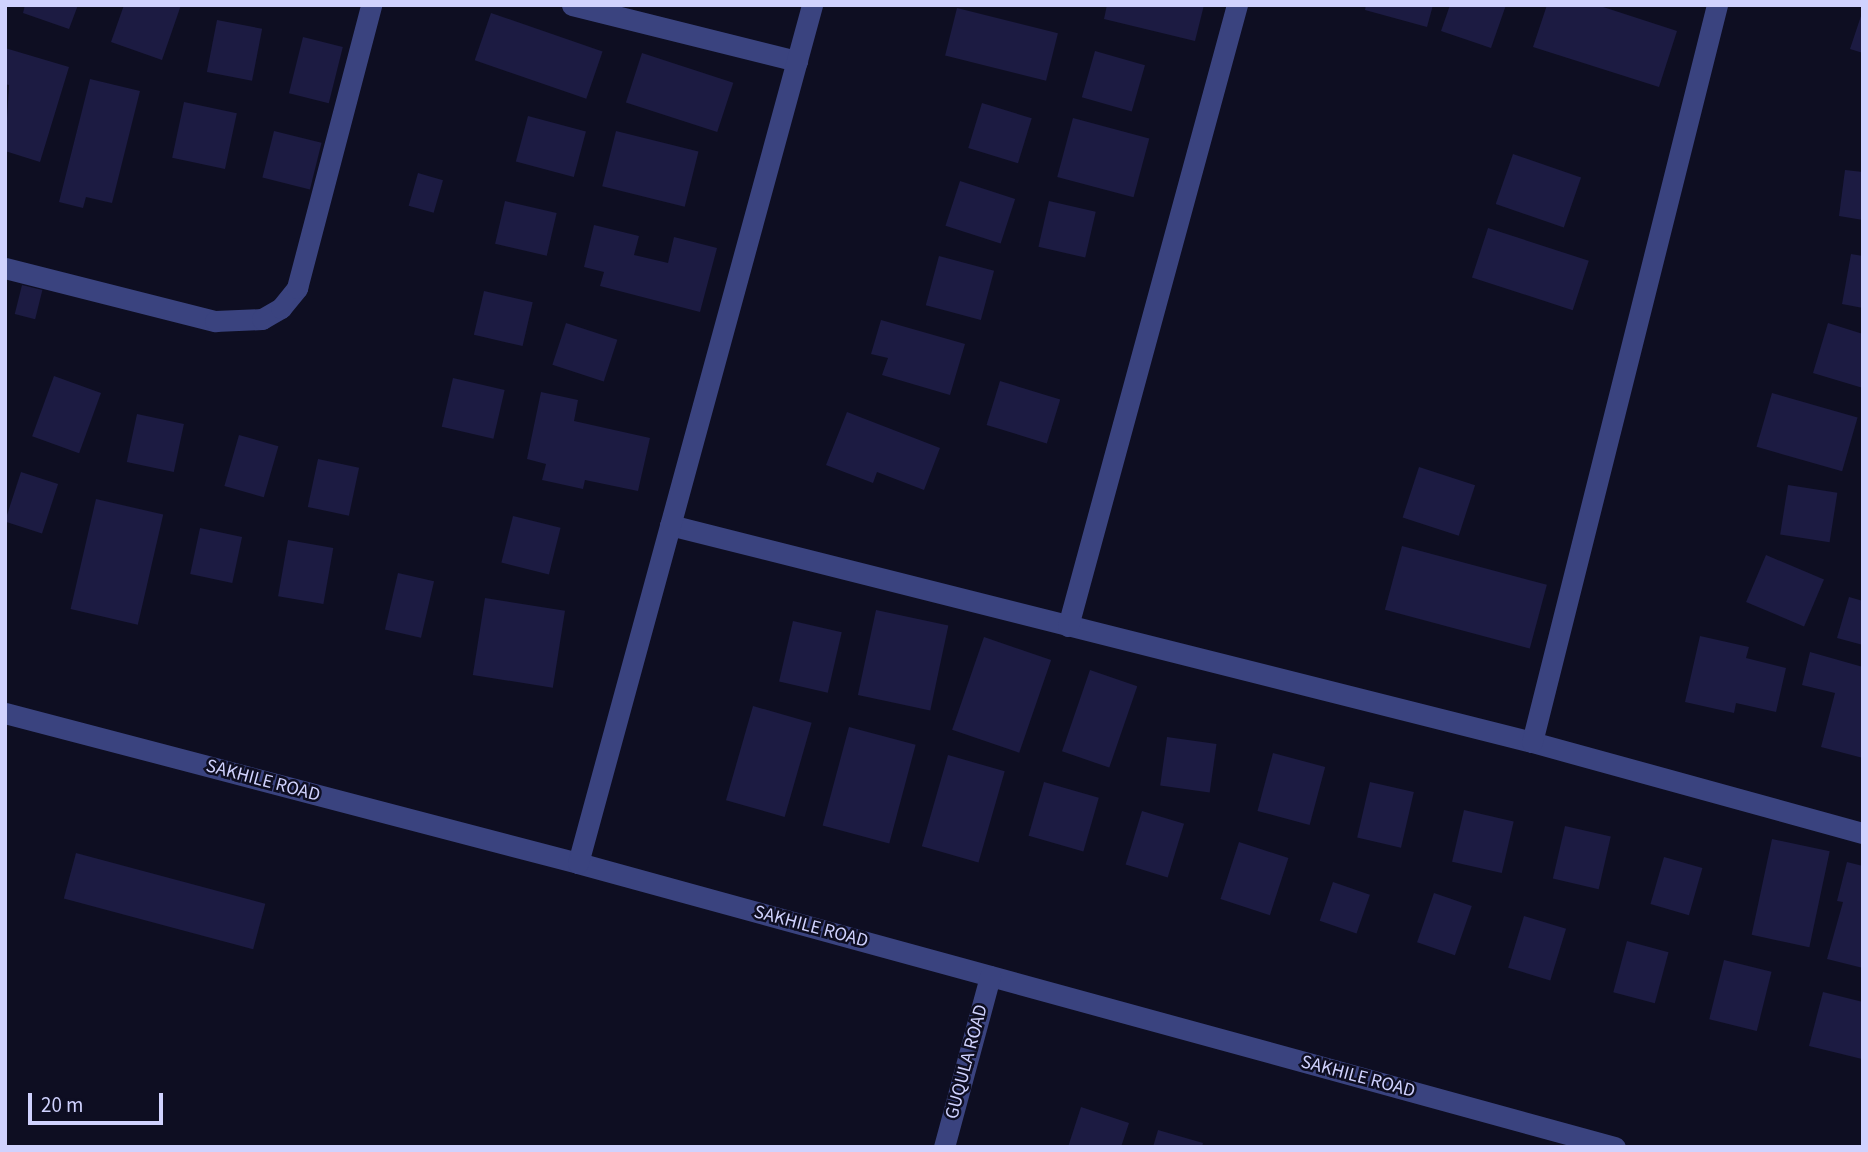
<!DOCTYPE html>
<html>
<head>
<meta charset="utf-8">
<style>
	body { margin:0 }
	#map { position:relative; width:1868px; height:1152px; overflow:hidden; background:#0e0e22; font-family:"Source Sans 3",sans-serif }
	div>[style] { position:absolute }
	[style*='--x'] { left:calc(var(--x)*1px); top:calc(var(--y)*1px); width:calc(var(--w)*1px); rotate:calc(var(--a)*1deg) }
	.building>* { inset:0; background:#1c1b42; transform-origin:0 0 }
	.minor>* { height:21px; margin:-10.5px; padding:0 10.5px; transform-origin:10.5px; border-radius:10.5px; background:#3a437f }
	span { translate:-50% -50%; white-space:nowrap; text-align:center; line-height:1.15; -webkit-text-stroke:5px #0e0e22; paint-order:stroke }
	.street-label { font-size:19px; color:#d0d2fe }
	.frame { position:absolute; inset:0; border:7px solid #d0d2fe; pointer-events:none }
	.scale { position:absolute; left:28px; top:1093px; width:135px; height:32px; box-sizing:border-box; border:4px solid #d0d2fe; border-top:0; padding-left:9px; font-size:21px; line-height:24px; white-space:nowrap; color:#d0d2fe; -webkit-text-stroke:5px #0e0e22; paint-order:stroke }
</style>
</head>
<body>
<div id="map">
	<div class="building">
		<i style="clip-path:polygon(25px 5px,78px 5px,69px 29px,23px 13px)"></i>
		<i style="clip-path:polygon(124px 5px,181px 5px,162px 60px,111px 42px)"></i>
		<i style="clip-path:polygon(1107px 5px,1204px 5px,1195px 41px,1104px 19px)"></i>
		<i style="clip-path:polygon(1366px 5px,1433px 5px,1427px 27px,1365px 10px)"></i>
		<i style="clip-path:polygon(1450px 5px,1506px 5px,1491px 48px,1441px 31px)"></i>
		<i style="clip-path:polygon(1547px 5px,1597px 5px,1677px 31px,1659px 87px,1533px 47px)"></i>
		<i style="left:957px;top:8px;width:104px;height:49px;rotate:14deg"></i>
		<i style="clip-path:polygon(1863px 10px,1863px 53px,1850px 49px)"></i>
		<i style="left:491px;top:13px;width:118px;height:50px;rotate:19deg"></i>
		<i style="left:217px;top:20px;width:46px;height:53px;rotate:11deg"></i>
		<i style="left:303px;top:37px;width:41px;height:58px;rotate:14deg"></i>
		<i style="clip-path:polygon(5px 48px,69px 67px,40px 162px,5px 151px,9px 85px,5px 84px)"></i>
		<i style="left:1095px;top:51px;width:52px;height:48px;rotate:16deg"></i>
		<i style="left:642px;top:53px;width:96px;height:52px;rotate:18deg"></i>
		<i style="clip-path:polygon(90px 79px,140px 91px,112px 203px,86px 197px,83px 208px,59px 202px)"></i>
		<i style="left:184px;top:102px;width:54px;height:57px;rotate:12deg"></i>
		<i style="left:982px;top:103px;width:52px;height:47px;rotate:17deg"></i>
		<i style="left:528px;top:116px;width:60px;height:47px;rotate:15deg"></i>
		<i style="left:1073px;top:118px;width:79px;height:61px;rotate:15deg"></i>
		<i style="left:274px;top:131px;width:49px;height:48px;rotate:14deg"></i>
		<i style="left:616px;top:131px;width:85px;height:57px;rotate:14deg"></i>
		<i style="left:1513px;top:154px;width:72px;height:53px;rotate:19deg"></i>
		<i style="clip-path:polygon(1845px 170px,1863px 172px,1863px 220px,1839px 216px)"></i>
		<i style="left:418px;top:173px;width:26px;height:34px;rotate:16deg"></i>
		<i style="left:960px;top:181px;width:58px;height:47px;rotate:18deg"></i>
		<i style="left:505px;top:201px;width:53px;height:44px;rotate:13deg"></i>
		<i style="left:1049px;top:201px;width:48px;height:47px;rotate:13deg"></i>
		<i style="clip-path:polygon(594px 225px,639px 236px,634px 255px,668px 263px,674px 237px,717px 248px,700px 312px,600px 286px,604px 272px,584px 267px)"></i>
		<i style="left:1488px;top:228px;width:106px;height:52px;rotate:18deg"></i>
		<i style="clip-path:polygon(1851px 254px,1863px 256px,1863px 308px,1842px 304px)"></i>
		<i style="left:939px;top:256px;width:57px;height:51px;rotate:15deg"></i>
		<i style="left:22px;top:285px;width:21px;height:30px;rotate:14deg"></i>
		<i style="left:484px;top:291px;width:50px;height:45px;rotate:13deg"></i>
		<i style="clip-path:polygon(881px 320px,965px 344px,950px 395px,882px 375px,888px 358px,871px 354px)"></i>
		<i style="left:566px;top:323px;width:54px;height:44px;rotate:18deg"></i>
		<i style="clip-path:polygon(1828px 323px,1863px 334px,1863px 388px,1813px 373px)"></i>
		<i style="left:54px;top:376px;width:50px;height:64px;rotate:20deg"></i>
		<i style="left:453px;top:378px;width:53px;height:50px;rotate:13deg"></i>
		<i style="left:1000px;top:381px;width:63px;height:46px;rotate:17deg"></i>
		<i style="clip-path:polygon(541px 392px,578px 400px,574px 421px,650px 438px,638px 491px,585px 480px,583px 489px,542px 480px,546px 464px,527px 459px)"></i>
		<i style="left:1772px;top:393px;width:89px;height:56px;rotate:16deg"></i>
		<i style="clip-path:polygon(847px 412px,940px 448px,924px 490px,877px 472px,873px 483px,826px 465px)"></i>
		<i style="left:137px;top:414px;width:48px;height:49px;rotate:12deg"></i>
		<i style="left:239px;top:435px;width:41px;height:53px;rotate:16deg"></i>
		<i style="left:318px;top:459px;width:42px;height:49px;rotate:12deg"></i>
		<i style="left:1419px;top:467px;width:59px;height:53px;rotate:18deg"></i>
		<i style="left:21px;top:472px;width:39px;height:52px;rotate:18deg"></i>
		<i style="left:1788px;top:485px;width:50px;height:50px;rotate:9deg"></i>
		<i style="left:96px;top:499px;width:69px;height:113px;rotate:13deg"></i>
		<i style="left:513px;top:516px;width:49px;height:48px;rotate:14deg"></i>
		<i style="left:200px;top:528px;width:43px;height:47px;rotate:12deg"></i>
		<i style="left:288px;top:540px;width:46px;height:57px;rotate:10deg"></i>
		<i style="left:1402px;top:546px;width:150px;height:66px;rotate:15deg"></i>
		<i style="left:1766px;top:555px;width:63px;height:51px;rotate:23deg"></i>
		<i style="left:398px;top:573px;width:37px;height:58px;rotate:13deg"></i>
		<i style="clip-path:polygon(1849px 597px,1863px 601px,1863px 645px,1837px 638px)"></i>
		<i style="left:485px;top:598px;width:81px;height:78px;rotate:9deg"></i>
		<i style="left:876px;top:610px;width:74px;height:87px;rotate:12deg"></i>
		<i style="left:793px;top:621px;width:50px;height:62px;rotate:13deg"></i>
		<i style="clip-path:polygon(1700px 636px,1749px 647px,1746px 658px,1786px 668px,1776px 712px,1736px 703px,1734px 713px,1685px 702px)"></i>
		<i style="left:984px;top:637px;width:71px;height:98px;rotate:19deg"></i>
		<i style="clip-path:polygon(1810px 652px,1863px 667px,1863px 758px,1821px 747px,1835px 693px,1802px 685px)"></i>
		<i style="left:1090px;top:670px;width:50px;height:86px;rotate:19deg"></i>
		<i style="left:753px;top:706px;width:61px;height:98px;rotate:16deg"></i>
		<i style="left:849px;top:727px;width:69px;height:102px;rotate:15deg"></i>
		<i style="left:1167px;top:737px;width:50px;height:49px;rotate:8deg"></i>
		<i style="left:1273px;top:753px;width:54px;height:60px;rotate:15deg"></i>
		<i style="left:948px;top:755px;width:59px;height:95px;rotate:16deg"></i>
		<i style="left:1044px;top:782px;width:57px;height:56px;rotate:16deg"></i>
		<i style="left:1370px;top:782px;width:45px;height:57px;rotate:13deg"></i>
		<i style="left:1464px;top:810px;width:51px;height:53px;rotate:13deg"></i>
		<i style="left:1142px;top:811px;width:44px;height:56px;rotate:17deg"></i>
		<i style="left:1565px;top:826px;width:47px;height:54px;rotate:13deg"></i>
		<i style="left:1772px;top:839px;width:59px;height:98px;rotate:12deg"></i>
		<i style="left:1239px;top:842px;width:52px;height:60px;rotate:18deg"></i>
		<i style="left:76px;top:853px;width:196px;height:47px;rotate:15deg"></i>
		<i style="left:1664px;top:857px;width:40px;height:49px;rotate:16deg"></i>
		<i style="clip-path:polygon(1847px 862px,1863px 866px,1863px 968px,1827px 959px,1843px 902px,1837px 901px)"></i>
		<i style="left:1333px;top:882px;width:39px;height:41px;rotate:19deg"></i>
		<i style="left:1434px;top:893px;width:40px;height:52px;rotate:19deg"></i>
		<i style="left:1524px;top:916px;width:44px;height:54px;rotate:17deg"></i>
		<i style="left:1627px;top:941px;width:43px;height:53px;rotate:15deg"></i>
		<i style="left:1724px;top:960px;width:49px;height:61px;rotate:14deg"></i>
		<i style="clip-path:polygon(1823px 992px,1863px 1002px,1862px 1059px,1809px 1046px)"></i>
		<i style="clip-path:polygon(1081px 1107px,1129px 1123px,1121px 1147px,1068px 1147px)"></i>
		<i style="clip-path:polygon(1158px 1130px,1203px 1143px,1202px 1147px,1153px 1147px)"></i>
	</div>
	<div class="minor">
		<i style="--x:572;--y:5;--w:232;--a:14"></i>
		<i style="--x:5;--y:268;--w:217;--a:14.2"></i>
		<i style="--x:215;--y:321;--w:47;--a:-2.4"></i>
		<i style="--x:262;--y:319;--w:22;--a:-30"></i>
		<i style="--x:281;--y:308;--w:26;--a:-51"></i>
		<i style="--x:297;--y:288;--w:293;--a:-75.3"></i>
		<i style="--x:670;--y:525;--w:889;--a:14.13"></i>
		<i style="--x:1532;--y:742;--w:343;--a:15.4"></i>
		<i style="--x:1068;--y:626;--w:644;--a:-74.78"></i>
		<i style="--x:5;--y:713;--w:592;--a:14.67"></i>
		<i style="--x:578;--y:863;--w:1075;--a:15.32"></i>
		<i style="--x:1532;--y:742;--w:760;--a:-75.91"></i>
		<i style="--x:578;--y:863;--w:889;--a:-74.74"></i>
		<i style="--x:944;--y:1147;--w:177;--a:-74.9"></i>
	</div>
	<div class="street-label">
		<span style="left:263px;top:781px;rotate:15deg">SAKHILE ROAD</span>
		<span style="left:811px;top:927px;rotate:15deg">SAKHILE ROAD</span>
		<span style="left:967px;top:1062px;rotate:-75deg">GUQULA ROAD</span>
		<span style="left:1358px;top:1077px;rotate:15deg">SAKHILE ROAD</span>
	</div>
	<div class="frame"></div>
	<div class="scale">20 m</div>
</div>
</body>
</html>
